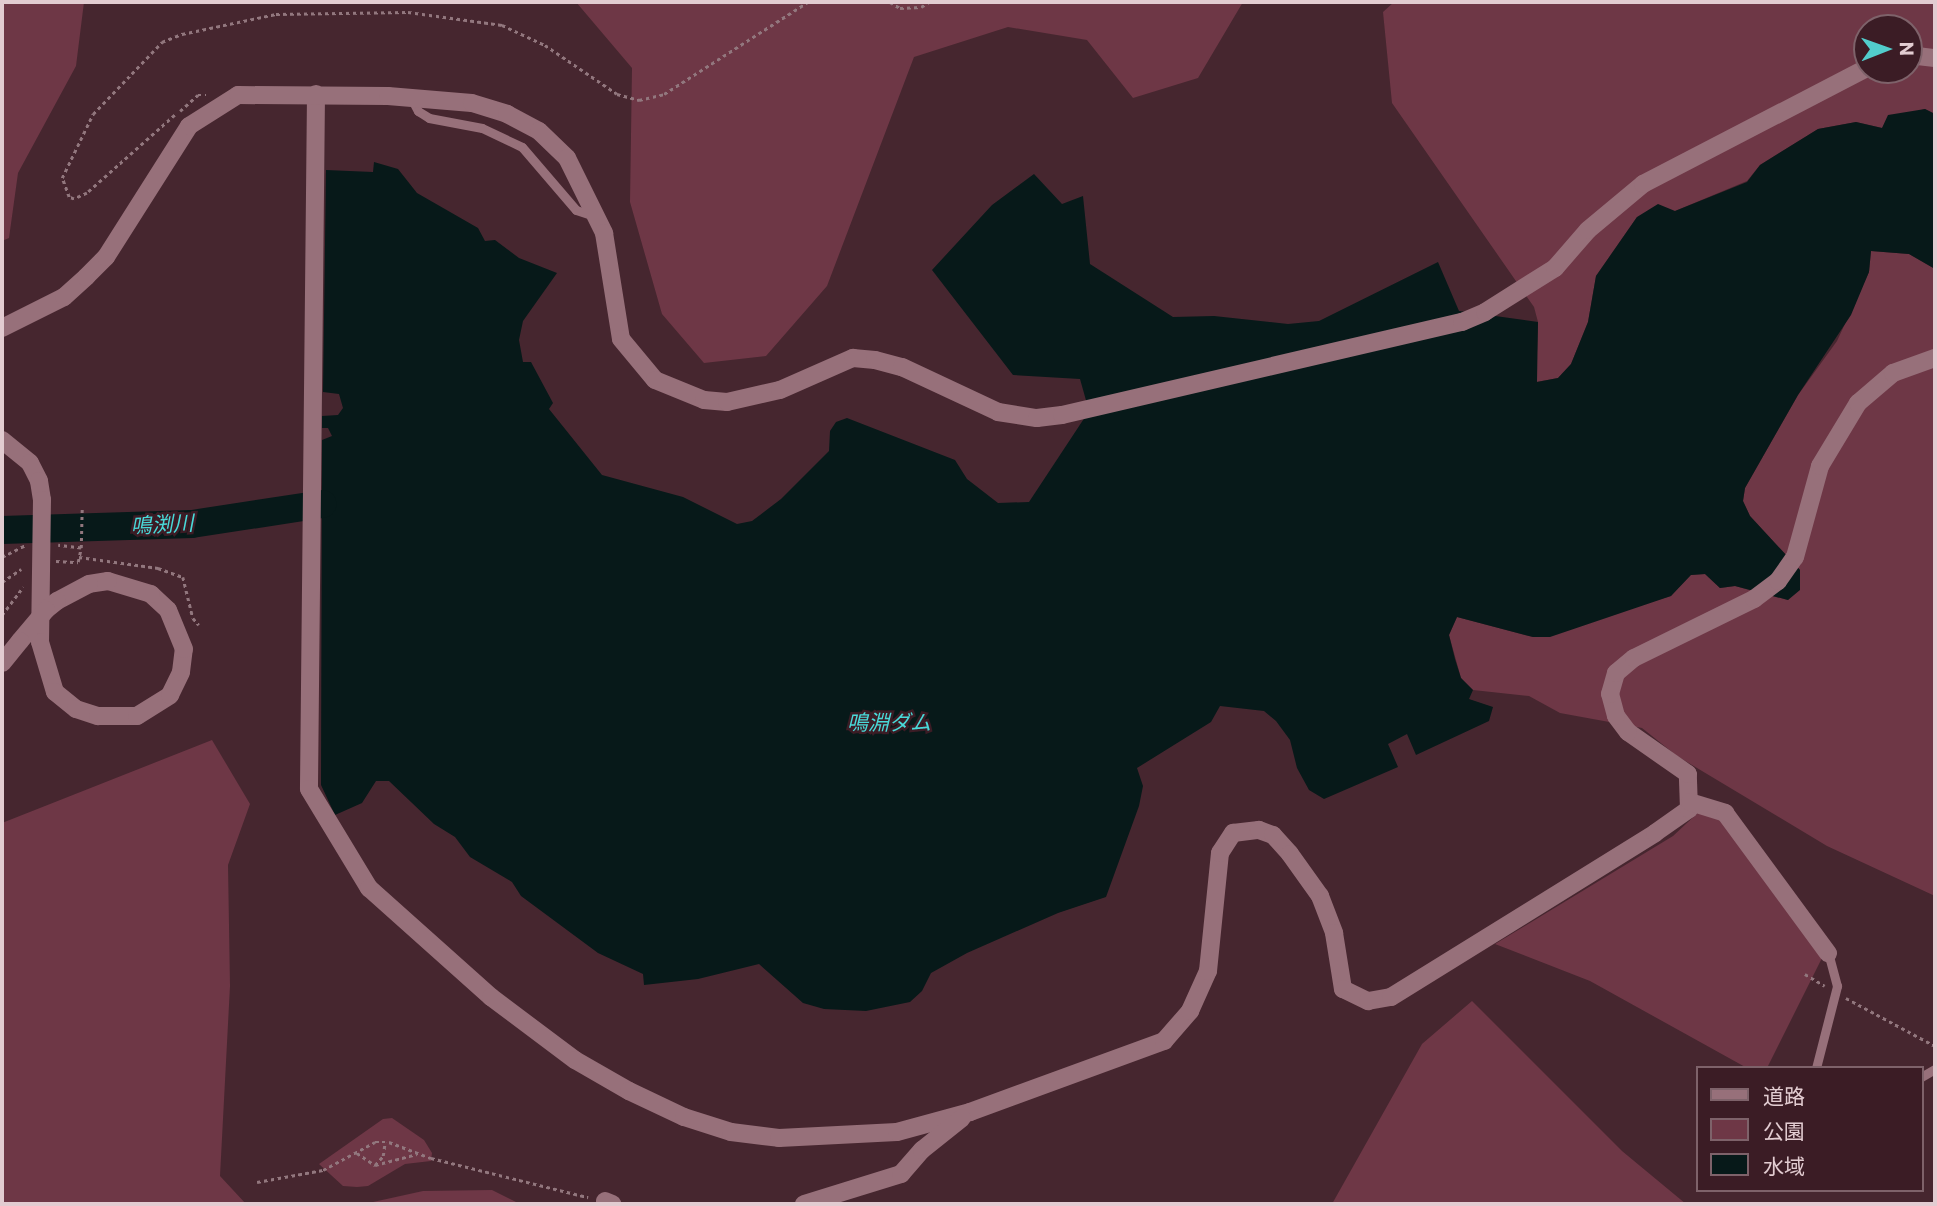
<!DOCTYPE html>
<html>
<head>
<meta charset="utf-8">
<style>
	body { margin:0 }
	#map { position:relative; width:1937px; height:1206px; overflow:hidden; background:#46262f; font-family:Commissioner,"Noto Sans JP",sans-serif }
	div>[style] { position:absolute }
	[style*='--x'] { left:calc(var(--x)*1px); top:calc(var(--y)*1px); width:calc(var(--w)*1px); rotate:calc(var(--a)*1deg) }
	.green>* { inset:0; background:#6e3746 }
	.water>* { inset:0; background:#071919 }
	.river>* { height:28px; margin:-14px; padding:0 14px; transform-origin:14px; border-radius:14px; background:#071919 }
	.path>* { height:2.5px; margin-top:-1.25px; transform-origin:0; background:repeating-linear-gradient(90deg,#92777e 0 3.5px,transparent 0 7px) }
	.service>* { height:9px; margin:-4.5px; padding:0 4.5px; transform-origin:4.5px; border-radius:4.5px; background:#97707a }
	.minor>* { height:18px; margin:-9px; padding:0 9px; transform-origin:9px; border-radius:9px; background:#97707a }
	span { translate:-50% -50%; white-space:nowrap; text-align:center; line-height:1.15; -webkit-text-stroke:5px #3b1c25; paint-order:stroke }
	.water-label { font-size:21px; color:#49dad9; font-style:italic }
	.frame { position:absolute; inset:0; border:4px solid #e2ccd1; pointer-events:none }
	.legend { position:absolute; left:1696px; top:1066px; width:228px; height:126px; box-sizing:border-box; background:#3b1c25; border:2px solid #7e626a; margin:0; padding:9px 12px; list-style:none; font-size:21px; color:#e2ccd1 }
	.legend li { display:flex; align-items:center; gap:14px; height:35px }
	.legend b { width:35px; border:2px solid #7e626a }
	.north { position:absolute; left:1853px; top:14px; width:70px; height:70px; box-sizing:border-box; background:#3b1c25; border:2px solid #7e626a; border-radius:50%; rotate:89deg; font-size:19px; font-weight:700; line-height:28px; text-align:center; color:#e2ccd1 }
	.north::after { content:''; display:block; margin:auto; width:24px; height:32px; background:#52cdcc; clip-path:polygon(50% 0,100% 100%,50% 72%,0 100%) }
</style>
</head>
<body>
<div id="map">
	<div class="green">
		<i style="clip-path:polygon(2px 2px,84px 2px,76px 66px,18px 173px,9px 238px,2px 241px)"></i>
		<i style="clip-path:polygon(576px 2px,1243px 2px,1198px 78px,1133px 98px,1087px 40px,1008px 27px,914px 57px,827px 286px,766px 356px,704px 363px,662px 314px,630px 202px,632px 68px)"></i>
		<i style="clip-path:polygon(evenodd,1394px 2px,1935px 2px,1935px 114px,1925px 109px,1889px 119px,1882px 128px,1856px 122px,1818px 129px,1760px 165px,1747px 181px,1675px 211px,1637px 217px,1596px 276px,1588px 322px,1571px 364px,1558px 378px,1536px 382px,1538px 322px,1534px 307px,1392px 103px,1383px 12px,1394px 2px,1867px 28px,1909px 28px,1909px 70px,1867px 70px,1867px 28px)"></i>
		<i style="clip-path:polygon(1871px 251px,1909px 254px,1935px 269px,1935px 896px,1827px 846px,1677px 756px,1642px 728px,1560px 713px,1529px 696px,1473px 690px,1461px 678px,1449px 635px,1457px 617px,1533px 637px,1671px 596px,1690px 575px,1705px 574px,1720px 588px,1735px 586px,1788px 600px,1800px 570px,1750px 516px,1743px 501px,1745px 488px,1798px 395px,1837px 341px,1869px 272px)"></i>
		<i style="clip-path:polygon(212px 740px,250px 804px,228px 865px,230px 986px,220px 1176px,246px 1204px,2px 1204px,2px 823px)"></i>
		<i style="clip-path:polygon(1702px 809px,1715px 813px,1822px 958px,1767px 1068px,1747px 1068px,1590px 981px,1495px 944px,1673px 836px)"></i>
		<i style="clip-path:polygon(1472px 1001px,1622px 1151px,1686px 1204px,1332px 1204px,1422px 1044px)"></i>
		<i style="clip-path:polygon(392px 1118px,424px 1140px,432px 1153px,431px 1161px,405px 1164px,368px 1186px,357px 1187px,343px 1186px,319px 1164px,383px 1119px)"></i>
		<i style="clip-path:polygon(492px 1190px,520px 1204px,364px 1204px,423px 1191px)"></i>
	</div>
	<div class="water">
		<i style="clip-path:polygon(1925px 109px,1935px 114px,1935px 269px,1909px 254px,1871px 251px,1869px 272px,1851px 315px,1798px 395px,1745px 488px,1743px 501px,1750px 516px,1800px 570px,1800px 590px,1788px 600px,1735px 586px,1720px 588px,1705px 574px,1691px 575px,1671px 596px,1550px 637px,1533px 637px,1457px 617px,1449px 635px,1455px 659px,1461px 678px,1473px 690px,1469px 699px,1493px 707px,1489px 721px,1416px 755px,1407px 734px,1388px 744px,1398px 767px,1324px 799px,1309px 790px,1297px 768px,1290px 740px,1276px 721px,1264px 711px,1220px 706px,1211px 722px,1137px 768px,1143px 786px,1139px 806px,1106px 897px,1058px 913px,967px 953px,931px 973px,922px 991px,910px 1002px,866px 1011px,824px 1009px,803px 1003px,759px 964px,698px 979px,644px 985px,643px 974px,598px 953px,521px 896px,512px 882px,470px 857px,455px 837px,434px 824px,389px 781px,376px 781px,362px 803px,335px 815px,321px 785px,322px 440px,332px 436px,328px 428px,322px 428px,322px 416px,338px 415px,343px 408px,339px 394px,323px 392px,326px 170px,373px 172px,374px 162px,398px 169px,417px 193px,478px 228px,485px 241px,495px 240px,519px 258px,557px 273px,523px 321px,519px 340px,523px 362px,531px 362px,553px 403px,549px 409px,602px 475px,683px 497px,737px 524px,752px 521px,781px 499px,829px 451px,830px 431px,836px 422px,847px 418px,955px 460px,967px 479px,998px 503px,1029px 502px,1089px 411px,1080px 379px,1013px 375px,932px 270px,992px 205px,1034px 174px,1062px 204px,1083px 196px,1090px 264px,1173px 317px,1214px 316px,1288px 324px,1319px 321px,1438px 262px,1459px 311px,1538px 322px,1537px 382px,1558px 378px,1571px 364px,1588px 322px,1596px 276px,1637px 217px,1658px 204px,1675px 211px,1747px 182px,1760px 165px,1818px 129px,1856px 122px,1882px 128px,1888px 115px)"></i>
	</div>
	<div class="river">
		<i style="--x:2;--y:530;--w:190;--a:-1.8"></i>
		<i style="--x:192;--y:524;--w:132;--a:-8.7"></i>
	</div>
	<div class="path">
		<i style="--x:890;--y:2;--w:12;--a:31"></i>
		<i style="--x:900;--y:8;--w:21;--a:-3"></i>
		<i style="--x:921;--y:7;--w:9;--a:-32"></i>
		<i style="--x:180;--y:111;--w:24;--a:-42"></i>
		<i style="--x:198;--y:95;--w:8;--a:0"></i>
		<i style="--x:175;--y:115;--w:118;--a:138.4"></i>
		<i style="--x:87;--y:193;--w:14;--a:155"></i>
		<i style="--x:74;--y:199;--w:5;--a:-158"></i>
		<i style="--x:69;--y:197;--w:20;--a:-110"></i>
		<i style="--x:62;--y:178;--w:71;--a:-64.2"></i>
		<i style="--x:93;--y:114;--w:100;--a:-46.2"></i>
		<i style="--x:162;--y:42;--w:22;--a:-22"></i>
		<i style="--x:182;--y:34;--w:96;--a:-12"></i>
		<i style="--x:276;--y:14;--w:132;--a:-0.9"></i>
		<i style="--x:408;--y:12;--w:95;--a:7.9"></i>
		<i style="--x:502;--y:25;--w:47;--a:24.9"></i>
		<i style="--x:545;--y:45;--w:87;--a:34.2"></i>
		<i style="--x:617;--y:94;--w:23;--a:15"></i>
		<i style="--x:639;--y:100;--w:26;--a:-13"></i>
		<i style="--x:664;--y:94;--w:171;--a:-32.6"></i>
		<i style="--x:81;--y:548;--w:42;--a:-88.6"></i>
		<i style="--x:2;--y:557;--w:25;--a:-27"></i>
		<i style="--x:79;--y:557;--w:80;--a:7.9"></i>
		<i style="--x:158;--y:568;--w:27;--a:20"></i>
		<i style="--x:183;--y:577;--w:42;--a:76.3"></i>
		<i style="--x:193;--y:618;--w:9;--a:49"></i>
		<i style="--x:56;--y:561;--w:22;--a:3"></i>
		<i style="--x:78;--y:562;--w:14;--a:-78"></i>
		<i style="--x:81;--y:548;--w:23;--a:-173"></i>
		<i style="--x:2;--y:582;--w:23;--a:-34"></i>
		<i style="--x:2;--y:615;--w:35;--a:-53"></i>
		<i style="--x:1805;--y:974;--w:23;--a:31"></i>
		<i style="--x:1846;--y:998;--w:101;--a:28.3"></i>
		<i style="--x:357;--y:1153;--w:22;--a:34"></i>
		<i style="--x:375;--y:1165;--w:43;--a:-14.7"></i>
		<i style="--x:375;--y:1165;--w:12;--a:-48"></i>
		<i style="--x:383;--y:1156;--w:14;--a:-82"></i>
		<i style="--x:257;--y:1182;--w:67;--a:-10.3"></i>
		<i style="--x:323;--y:1170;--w:59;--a:-28.3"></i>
		<i style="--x:375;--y:1142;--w:14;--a:0"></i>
		<i style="--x:389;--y:1142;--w:45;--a:20.9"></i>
		<i style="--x:431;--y:1158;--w:162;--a:14"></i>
	</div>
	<div class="service">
		<i style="--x:411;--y:98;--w:15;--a:62"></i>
		<i style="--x:418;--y:111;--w:13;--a:32"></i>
		<i style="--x:429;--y:118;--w:54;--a:10.7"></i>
		<i style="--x:482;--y:128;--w:44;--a:25.4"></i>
		<i style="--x:522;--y:147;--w:83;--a:49.4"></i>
		<i style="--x:576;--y:210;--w:20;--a:18"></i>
		<i style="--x:1816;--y:1068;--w:85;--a:-75.6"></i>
		<i style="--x:1837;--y:986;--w:34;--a:-105"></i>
		<i style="--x:1921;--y:1077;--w:16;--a:-30"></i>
	</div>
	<div class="minor">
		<i style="--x:1909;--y:55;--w:26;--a:7"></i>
		<i style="--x:316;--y:94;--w:695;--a:90.58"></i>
		<i style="--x:309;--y:789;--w:116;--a:58.8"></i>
		<i style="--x:369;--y:888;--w:164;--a:41.8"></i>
		<i style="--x:491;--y:997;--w:105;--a:36.9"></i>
		<i style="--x:575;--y:1060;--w:62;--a:29.9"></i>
		<i style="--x:629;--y:1091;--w:61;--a:25.3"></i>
		<i style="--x:684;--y:1117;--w:49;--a:17.7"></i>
		<i style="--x:731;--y:1132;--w:48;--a:7.1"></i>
		<i style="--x:779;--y:1138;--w:118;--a:-2.9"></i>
		<i style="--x:897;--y:1132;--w:76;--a:-15.3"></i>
		<i style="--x:970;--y:1112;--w:207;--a:-20.1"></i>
		<i style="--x:1164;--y:1041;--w:40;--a:-49"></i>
		<i style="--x:1190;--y:1011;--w:44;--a:-65.8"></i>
		<i style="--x:1208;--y:971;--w:119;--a:-84.2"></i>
		<i style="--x:1220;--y:853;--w:24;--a:-57"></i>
		<i style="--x:1233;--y:833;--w:26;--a:-7"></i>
		<i style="--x:1259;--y:830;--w:15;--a:20"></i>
		<i style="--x:1273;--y:835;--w:25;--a:48"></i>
		<i style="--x:1290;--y:854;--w:52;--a:54.5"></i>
		<i style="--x:1320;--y:896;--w:40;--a:69"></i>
		<i style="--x:1334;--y:933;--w:57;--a:80.9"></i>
		<i style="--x:1343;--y:989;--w:28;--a:26"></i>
		<i style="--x:1368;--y:1001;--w:23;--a:-10"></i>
		<i style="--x:1391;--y:997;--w:311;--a:-31.8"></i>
		<i style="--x:1655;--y:833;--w:42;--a:-35.2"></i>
		<i style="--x:1689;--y:809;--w:35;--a:-92"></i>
		<i style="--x:1688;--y:774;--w:73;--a:-145"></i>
		<i style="--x:1628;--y:732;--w:20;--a:-127"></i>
		<i style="--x:1616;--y:716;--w:23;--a:-105"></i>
		<i style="--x:1610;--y:694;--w:22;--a:-74"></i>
		<i style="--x:1616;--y:673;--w:23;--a:-40"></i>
		<i style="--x:1634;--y:658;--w:134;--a:-26.2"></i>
		<i style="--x:1754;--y:599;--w:30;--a:-37"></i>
		<i style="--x:1778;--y:581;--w:29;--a:-55"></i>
		<i style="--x:1795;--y:557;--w:94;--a:-74.6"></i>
		<i style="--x:1820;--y:466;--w:74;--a:-58.9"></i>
		<i style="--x:1858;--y:403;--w:46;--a:-40.6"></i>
		<i style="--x:1893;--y:373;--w:45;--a:-19.7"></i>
		<i style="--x:2;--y:328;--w:69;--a:-26.6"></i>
		<i style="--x:64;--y:297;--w:30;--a:-42"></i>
		<i style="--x:86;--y:277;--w:28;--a:-45"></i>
		<i style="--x:106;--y:257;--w:155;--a:-57.6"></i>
		<i style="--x:189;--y:126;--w:58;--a:-32.3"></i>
		<i style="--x:238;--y:95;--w:150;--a:0.4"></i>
		<i style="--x:388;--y:96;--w:84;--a:4.8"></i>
		<i style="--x:472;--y:103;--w:37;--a:17"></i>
		<i style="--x:507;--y:114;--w:36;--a:28"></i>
		<i style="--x:539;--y:131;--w:39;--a:44"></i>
		<i style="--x:567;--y:158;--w:84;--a:63.7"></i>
		<i style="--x:604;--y:233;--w:107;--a:80.9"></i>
		<i style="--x:621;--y:339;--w:53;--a:50.3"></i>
		<i style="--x:655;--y:380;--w:53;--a:22.2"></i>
		<i style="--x:704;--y:400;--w:23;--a:5"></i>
		<i style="--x:727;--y:402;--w:54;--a:-12.8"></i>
		<i style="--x:780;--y:390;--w:80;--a:-23.7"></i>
		<i style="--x:853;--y:358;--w:22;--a:5"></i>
		<i style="--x:875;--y:360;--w:28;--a:15"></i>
		<i style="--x:902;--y:367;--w:106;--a:25.1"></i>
		<i style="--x:998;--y:412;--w:39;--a:9"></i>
		<i style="--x:1037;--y:418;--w:25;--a:-7"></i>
		<i style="--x:1062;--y:415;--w:411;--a:-13.1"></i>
		<i style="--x:1462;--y:322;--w:25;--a:-23"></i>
		<i style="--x:1485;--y:312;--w:83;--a:-32.2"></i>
		<i style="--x:1555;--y:268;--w:50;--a:-49"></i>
		<i style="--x:1588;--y:230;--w:72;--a:-39.9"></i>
		<i style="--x:1643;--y:184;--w:252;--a:-27.4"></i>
		<i style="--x:2;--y:440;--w:36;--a:39"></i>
		<i style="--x:30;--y:463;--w:20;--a:63"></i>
		<i style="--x:39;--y:481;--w:19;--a:81"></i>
		<i style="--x:42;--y:500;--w:142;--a:90.8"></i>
		<i style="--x:40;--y:642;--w:52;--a:73.3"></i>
		<i style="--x:55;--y:692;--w:27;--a:39"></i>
		<i style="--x:76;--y:709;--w:23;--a:18"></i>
		<i style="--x:98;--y:716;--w:39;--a:0"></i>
		<i style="--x:137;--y:716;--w:39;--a:-32"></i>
		<i style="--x:170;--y:695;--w:25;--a:-64"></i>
		<i style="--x:181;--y:672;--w:23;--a:-83"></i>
		<i style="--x:184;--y:649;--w:42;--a:-112.3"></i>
		<i style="--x:168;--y:610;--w:23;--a:-137"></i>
		<i style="--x:151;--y:594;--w:45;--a:-163.2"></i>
		<i style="--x:108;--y:581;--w:19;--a:171"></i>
		<i style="--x:89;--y:584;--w:36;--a:152"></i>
		<i style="--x:57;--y:601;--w:14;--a:141"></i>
		<i style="--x:46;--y:610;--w:40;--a:130"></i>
		<i style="--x:20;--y:641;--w:28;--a:129"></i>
		<i style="--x:1690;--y:802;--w:37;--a:17"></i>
		<i style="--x:1725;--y:813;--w:174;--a:53.7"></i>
		<i style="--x:605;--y:1201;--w:8;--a:23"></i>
		<i style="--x:804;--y:1204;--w:102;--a:-17.2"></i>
		<i style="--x:901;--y:1174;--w:32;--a:-49"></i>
		<i style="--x:922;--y:1150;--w:51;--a:-38.7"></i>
	</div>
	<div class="water-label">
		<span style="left:162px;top:524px;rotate:-3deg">鳴渕川</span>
		<span style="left:889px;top:722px">鳴淵ダム</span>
	</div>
	<div class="frame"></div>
	<ul class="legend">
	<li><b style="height:9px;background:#97707a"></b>道路</li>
	<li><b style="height:19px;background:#6e3746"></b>公園</li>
	<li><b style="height:19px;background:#071919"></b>水域</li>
	</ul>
	<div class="north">N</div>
</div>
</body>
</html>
